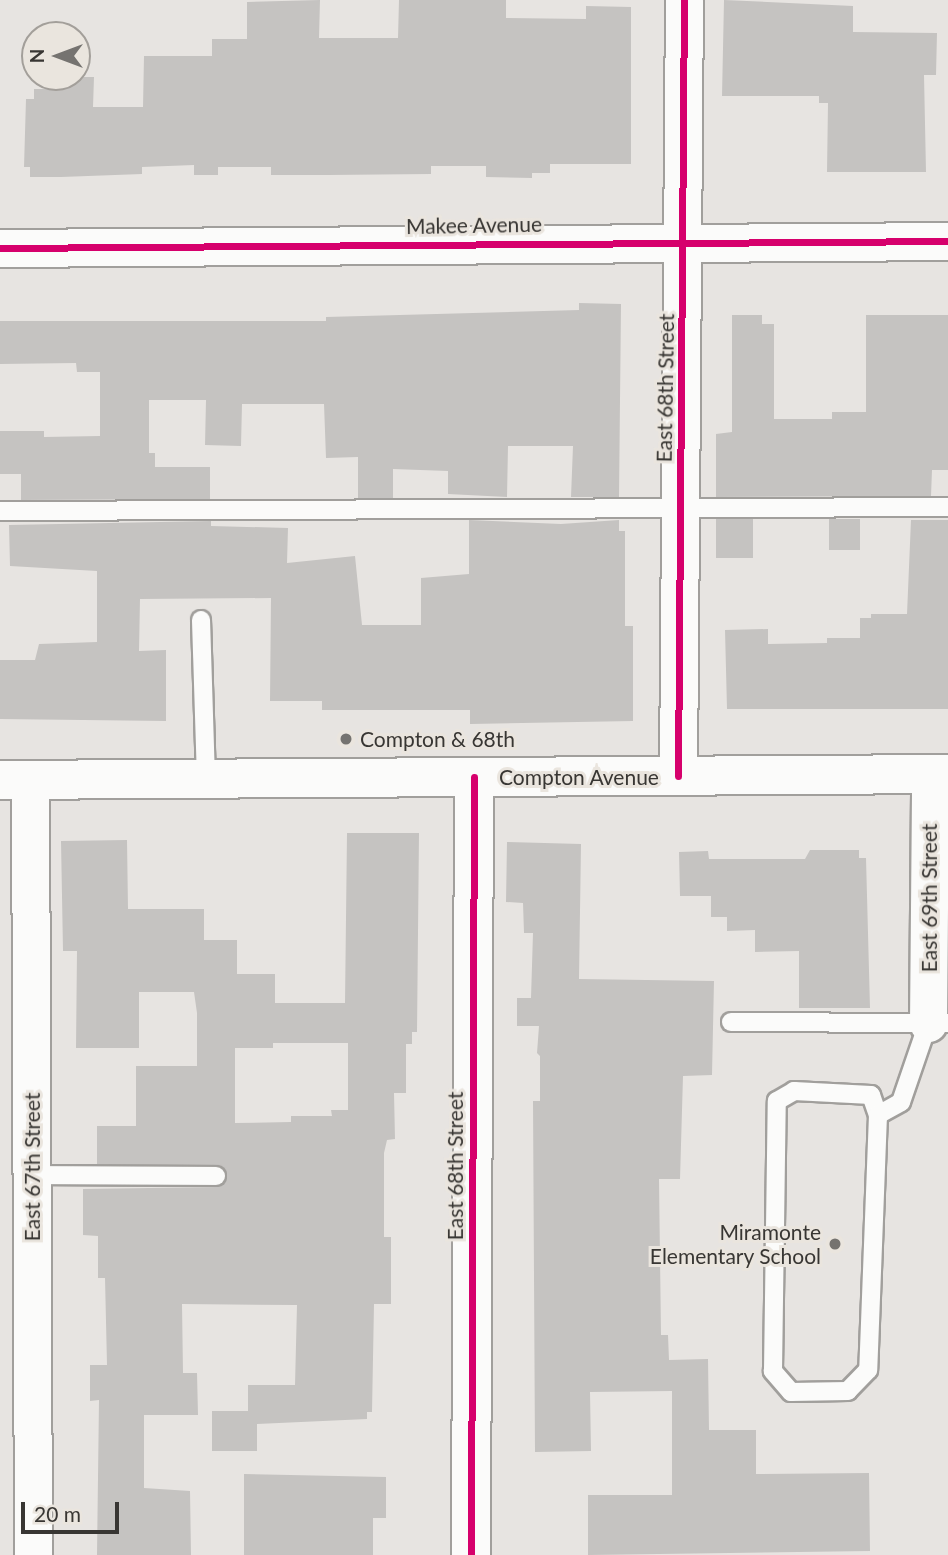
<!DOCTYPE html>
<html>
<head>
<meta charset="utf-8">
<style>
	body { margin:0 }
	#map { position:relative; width:948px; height:1555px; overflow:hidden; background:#e7e4e1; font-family:Lato,sans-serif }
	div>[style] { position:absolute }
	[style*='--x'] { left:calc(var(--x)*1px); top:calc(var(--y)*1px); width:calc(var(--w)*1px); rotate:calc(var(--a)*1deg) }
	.building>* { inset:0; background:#c5c3c1; transform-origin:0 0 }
	.roads { filter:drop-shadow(2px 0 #a19f9c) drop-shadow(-2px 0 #a19f9c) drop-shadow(0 2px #a19f9c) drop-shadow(0 -2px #a19f9c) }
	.service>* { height:18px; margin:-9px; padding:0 9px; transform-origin:9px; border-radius:9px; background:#fbfbfa }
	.minor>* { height:37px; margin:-18.5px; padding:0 18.5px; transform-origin:18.5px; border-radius:18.5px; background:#fbfbfa }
	.tertiary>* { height:38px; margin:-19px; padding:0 19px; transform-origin:19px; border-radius:19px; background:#fbfbfa }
	.secondary>* { height:38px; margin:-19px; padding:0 19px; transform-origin:19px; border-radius:19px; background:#fbfbfa }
	.cycleway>* { height:7px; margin:-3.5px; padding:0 3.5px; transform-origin:3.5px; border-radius:3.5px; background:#d6006c }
	.dots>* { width:19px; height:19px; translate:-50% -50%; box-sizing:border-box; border:4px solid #eae5de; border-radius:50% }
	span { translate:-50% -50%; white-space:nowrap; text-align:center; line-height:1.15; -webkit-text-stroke:6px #eae5de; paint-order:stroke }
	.street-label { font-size:21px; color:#383633 }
	.poi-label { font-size:21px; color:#383633 }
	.left { translate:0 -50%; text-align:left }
	.right { translate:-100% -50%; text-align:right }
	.north { position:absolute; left:21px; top:21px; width:70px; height:70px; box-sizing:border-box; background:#eae5de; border:2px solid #a39f9a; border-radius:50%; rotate:270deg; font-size:19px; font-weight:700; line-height:28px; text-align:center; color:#383633 }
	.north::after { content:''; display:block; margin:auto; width:24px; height:32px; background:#757370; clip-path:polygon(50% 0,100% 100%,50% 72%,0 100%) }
	.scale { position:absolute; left:21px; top:1502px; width:98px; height:32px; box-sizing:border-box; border:4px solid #383633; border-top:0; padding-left:9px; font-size:21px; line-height:24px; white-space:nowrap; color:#383633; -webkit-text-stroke:5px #eae5de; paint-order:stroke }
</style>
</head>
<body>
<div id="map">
	<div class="building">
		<i style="clip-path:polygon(320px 0,319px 38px,398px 38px,399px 0,506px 0,506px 18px,586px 19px,586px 6px,631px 7px,631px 164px,550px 164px,550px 173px,532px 173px,532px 178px,486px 177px,486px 166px,431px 166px,431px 174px,328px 175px,271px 175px,271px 167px,218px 167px,218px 175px,194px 175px,194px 165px,142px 167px,142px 174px,61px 177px,30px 177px,30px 167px,24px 167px,26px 99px,34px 99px,34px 89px,62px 89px,62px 77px,94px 77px,93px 107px,143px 107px,144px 56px,212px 56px,212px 39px,247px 39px,247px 2px)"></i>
		<i style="clip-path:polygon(724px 0,853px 6px,853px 32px,937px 33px,936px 75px,924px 75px,926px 172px,827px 172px,828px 103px,819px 103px,819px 96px,722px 96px)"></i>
		<i style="clip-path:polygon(579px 303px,621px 304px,619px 497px,571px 497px,573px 446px,508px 446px,507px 497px,448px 494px,448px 471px,393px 469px,393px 498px,358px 498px,358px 457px,326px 458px,324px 404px,242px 404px,241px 446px,205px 445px,206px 400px,149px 400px,149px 453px,155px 453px,155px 467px,210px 467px,210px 499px,21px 500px,21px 474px,0 474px,0 431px,44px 431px,44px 437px,100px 436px,100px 372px,77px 372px,76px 363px,0 364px,0 321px,326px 321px,326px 317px,579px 310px)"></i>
		<i style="clip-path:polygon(732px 315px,762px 315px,762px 324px,774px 324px,774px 419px,832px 419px,832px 412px,866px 412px,866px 315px,948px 315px,948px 470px,932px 470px,931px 496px,716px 497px,716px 434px,732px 432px)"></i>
		<i style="left:716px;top:519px;width:37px;height:39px"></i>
		<i style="left:829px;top:519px;width:31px;height:31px"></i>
		<i style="clip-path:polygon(469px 520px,561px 524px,619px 520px,619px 531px,625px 531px,625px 626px,633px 626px,633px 721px,470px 724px,470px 710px,322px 710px,322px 701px,270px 701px,271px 598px,140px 599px,139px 651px,166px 650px,166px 721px,0 719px,0 660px,35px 660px,39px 644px,97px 642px,97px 571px,10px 566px,9px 525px,211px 521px,211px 526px,288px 528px,287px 563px,355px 556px,362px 625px,421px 625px,421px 578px,469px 574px)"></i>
		<i style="clip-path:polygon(911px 520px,948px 520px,948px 709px,727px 709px,725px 630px,768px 629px,768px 644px,827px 643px,827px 638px,860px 638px,860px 618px,871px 618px,871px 614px,907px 614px)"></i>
		<i style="clip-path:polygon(evenodd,347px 833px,419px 833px,417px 1032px,412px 1032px,412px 1044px,406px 1044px,406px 1093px,394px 1093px,395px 1139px,387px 1140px,384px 1153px,384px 1237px,391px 1237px,391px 1304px,374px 1304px,372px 1412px,367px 1412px,367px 1419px,257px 1424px,257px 1451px,212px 1451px,212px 1411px,248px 1411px,248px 1385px,295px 1385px,297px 1305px,182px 1304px,183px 1373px,197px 1373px,198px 1415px,144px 1415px,144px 1488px,190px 1491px,191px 1555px,97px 1555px,99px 1400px,90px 1401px,90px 1365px,107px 1365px,105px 1278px,98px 1278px,98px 1236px,83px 1235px,83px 1189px,216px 1187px,227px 1175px,216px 1165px,97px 1164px,97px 1126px,136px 1126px,136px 1066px,197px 1066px,197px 1013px,194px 992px,139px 992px,139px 1048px,76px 1048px,77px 951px,63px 951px,61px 841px,127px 840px,128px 909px,204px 909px,204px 940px,237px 940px,237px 974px,275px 974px,275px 1003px,345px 1003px,347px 833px,273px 1043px,348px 1043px,348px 1110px,331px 1110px,332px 1116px,291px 1116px,291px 1122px,235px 1123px,235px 1048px,273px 1048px,273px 1043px)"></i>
		<i style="clip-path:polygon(507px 842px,581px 844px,579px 979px,714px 981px,712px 1075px,683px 1076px,680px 1179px,659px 1179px,661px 1335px,668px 1335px,669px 1360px,708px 1359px,709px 1430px,756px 1430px,756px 1474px,869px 1473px,870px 1551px,588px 1555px,588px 1495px,672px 1495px,672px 1391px,590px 1392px,591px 1451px,535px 1452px,533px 1101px,540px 1101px,540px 1056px,537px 1053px,539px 1026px,517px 1026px,517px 998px,531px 998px,533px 933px,524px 933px,523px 903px,506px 902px)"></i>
		<i style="clip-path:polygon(810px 850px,859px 850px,859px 858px,866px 858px,870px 1008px,799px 1008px,799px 951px,755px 952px,755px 930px,727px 931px,727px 917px,711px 917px,711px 896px,680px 896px,679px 852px,708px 851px,709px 859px,805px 859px)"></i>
		<i style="clip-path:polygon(244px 1474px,386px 1477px,386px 1518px,373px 1518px,373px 1555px,244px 1555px)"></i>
	</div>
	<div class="roads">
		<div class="service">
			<i style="--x:0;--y:511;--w:948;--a:-0.24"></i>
			<i style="--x:201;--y:620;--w:159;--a:88.2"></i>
			<i style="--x:731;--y:1022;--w:217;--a:0.3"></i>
			<i style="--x:794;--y:1091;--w:77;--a:3"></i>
			<i style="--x:871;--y:1095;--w:21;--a:71"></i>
			<i style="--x:878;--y:1115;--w:255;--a:92.2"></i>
			<i style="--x:868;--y:1370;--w:29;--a:134"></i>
			<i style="--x:848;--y:1391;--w:57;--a:179"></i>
			<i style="--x:791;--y:1392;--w:28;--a:-131"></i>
			<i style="--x:773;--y:1371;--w:270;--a:-89.2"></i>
			<i style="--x:777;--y:1101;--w:20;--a:-30"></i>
			<i style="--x:878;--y:1115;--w:26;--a:-29"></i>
			<i style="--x:901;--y:1102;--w:83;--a:-71.1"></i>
			<i style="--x:32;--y:1175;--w:184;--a:0.3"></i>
		</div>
		<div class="minor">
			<i style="--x:0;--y:248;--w:948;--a:-0.42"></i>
			<i style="--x:678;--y:776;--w:776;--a:-89.56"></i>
			<i style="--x:30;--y:780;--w:775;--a:89.78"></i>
			<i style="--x:928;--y:1023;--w:249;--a:-89.5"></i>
		</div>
		<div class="tertiary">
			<i style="--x:471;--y:1555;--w:778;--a:-89.78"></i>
		</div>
		<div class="secondary">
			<i style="--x:0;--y:780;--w:948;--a:-0.36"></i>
		</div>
	</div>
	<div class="cycleway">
		<i style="--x:0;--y:248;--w:948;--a:-0.42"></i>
		<i style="--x:678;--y:776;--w:776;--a:-89.56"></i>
		<i style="--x:471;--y:1555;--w:778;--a:-89.78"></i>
	</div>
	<div class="dots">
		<i style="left:346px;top:739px;background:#757370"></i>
		<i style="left:835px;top:1244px;background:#757370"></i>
	</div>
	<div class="street-label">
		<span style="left:474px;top:225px;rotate:-1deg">Makee Avenue</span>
		<span style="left:665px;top:388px;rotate:-89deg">East 68th Street</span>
		<span style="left:579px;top:777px">Compton Avenue</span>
		<span style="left:929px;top:898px;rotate:-90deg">East 69th Street</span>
		<span style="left:455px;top:1166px;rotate:-90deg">East 68th Street</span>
		<span style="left:32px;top:1167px;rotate:-90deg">East 67th Street</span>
	</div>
	<div class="poi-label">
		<span class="left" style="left:360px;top:739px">Compton &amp; 68th</span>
		<span class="right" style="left:821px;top:1244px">Miramonte<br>Elementary School</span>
	</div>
	<div class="north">N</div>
	<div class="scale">20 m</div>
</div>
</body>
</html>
